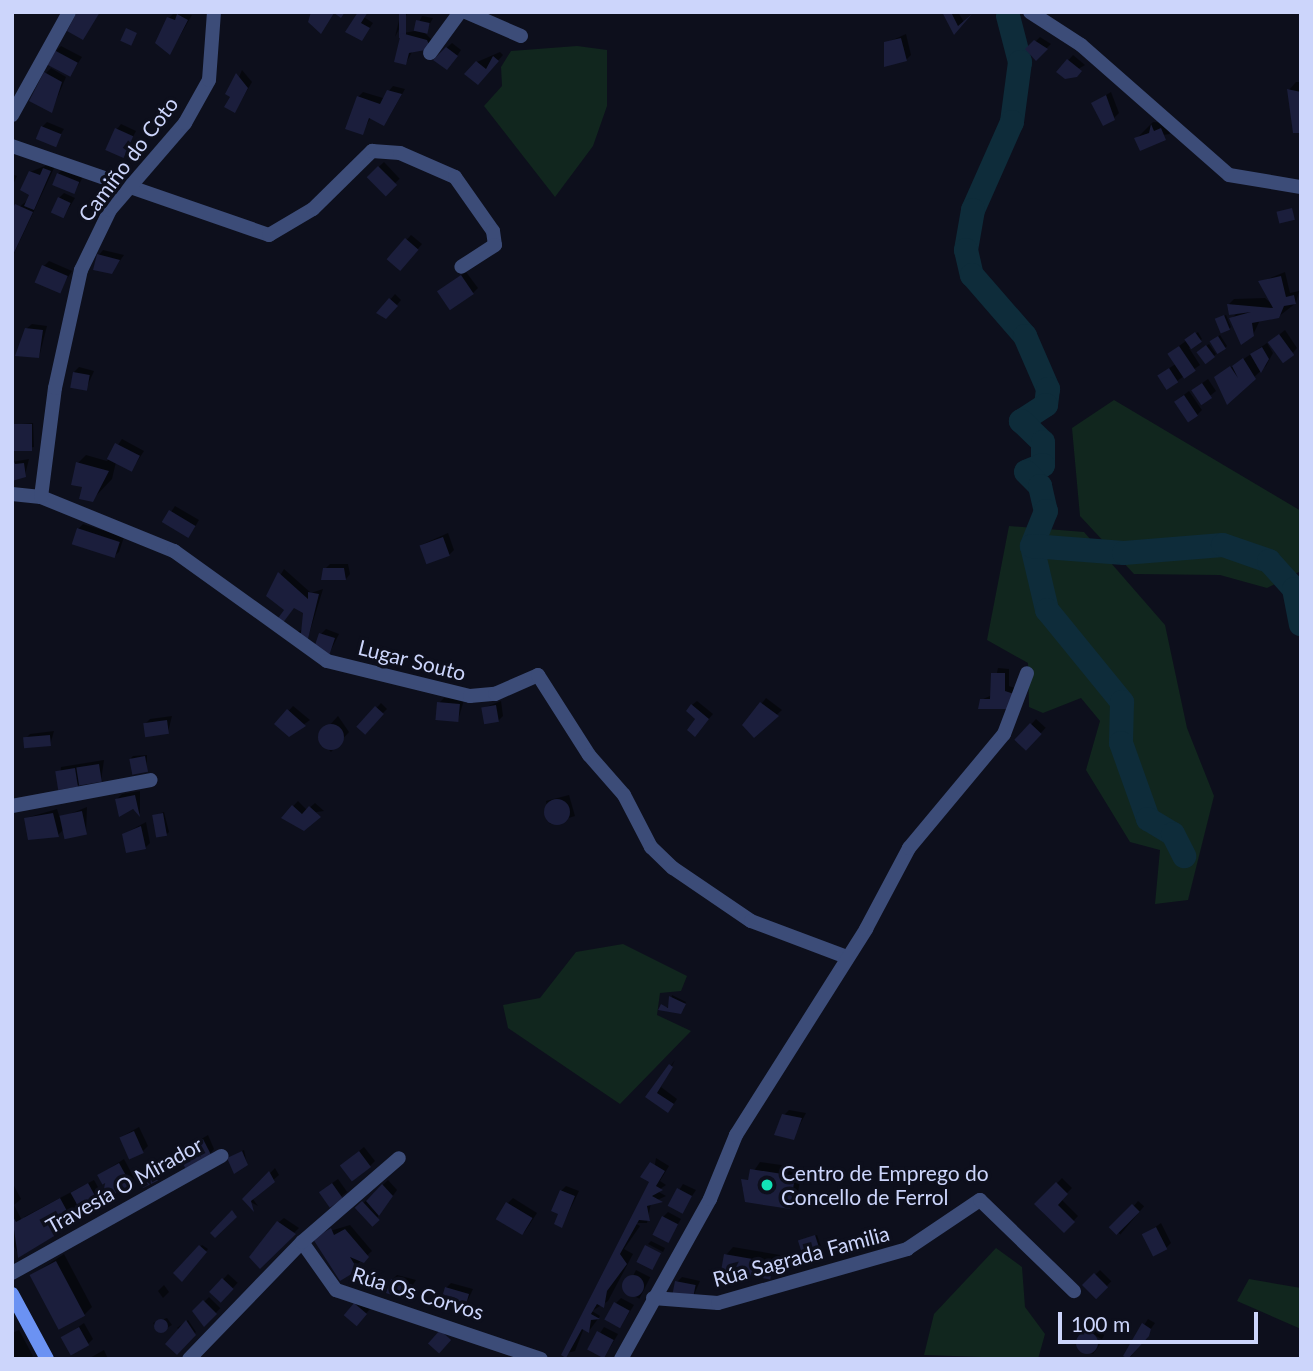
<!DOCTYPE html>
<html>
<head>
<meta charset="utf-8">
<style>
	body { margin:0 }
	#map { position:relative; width:1313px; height:1371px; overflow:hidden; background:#0d0f1c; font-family:Lato,sans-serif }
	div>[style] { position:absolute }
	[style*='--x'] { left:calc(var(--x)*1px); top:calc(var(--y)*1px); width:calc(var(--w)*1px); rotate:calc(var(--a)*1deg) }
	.green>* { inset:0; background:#11261e }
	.shadow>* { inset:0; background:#0007; transform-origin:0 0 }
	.river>* { height:24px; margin:-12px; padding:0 12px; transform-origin:12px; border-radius:12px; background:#0e2c3a }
	.building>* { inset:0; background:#1b1e3c; transform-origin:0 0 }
	.round { border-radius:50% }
	.minor>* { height:14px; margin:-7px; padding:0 7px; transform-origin:7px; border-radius:7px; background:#3c4c78 }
	.secondary>* { height:14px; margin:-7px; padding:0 7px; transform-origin:7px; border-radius:7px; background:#6b92f3 }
	.dots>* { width:19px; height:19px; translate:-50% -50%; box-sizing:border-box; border:4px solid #0d0f1c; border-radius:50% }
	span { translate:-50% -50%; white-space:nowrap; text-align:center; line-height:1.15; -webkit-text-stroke:7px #0d0f1c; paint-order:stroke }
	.street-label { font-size:21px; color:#ccd5fb }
	.poi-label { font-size:21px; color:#ccd5fb }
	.left { translate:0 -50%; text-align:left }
	.frame { position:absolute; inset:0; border:14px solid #ccd5fb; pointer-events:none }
	.scale { position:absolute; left:1058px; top:1312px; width:200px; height:32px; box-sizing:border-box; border:4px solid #ccd5fb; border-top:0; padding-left:9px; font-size:21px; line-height:24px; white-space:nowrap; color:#ccd5fb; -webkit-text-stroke:5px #0d0f1c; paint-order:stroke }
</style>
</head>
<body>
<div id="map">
	<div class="green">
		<i style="clip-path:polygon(577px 46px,607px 50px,607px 106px,593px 146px,555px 197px,484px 106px,502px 86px,501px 67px,511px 51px)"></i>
		<i style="clip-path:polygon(1114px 400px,1301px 511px,1301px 571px,1267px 588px,1220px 575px,1134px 574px,1080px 516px,1072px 428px)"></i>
		<i style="clip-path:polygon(1009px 526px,1084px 532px,1165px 625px,1187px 728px,1214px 796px,1188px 900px,1155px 904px,1160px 850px,1130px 842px,1086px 770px,1100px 721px,1081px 698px,1043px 713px,1029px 707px,1028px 663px,987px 640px)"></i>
		<i style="clip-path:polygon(623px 944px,687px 976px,681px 991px,660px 993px,657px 1015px,691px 1031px,620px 1104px,508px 1028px,503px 1005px,540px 998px,576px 952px)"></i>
		<i style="clip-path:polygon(996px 1248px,1022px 1267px,1025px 1307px,1045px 1334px,1038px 1359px,924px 1355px,934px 1314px)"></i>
		<i style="clip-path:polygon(1249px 1279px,1301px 1288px,1301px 1329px,1237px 1301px)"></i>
	</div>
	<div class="shadow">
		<i style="clip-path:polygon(358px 12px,368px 12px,364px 17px,373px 23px,362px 39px)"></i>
		<i style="clip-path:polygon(401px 12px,408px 12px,395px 37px)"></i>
		<i style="clip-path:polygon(944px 12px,958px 12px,964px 22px,955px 32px)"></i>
		<i style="clip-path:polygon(174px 13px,192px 15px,170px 53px,169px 18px)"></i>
		<i style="clip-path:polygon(422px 16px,433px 18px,425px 33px,435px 43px,412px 52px,406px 63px,403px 33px,415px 31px)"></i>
		<i style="clip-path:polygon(906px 34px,911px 55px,906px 60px,886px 43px)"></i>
		<i style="clip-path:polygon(1040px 37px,1051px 44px,1036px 58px,1027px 50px)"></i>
		<i style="clip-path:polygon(452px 43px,461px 50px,452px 63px,435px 59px)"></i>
		<i style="clip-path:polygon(61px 46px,82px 57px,71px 74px,56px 51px)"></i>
		<i style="clip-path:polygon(500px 52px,503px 55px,483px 78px,477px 62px)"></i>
		<i style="clip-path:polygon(1073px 55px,1085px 65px,1065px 77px,1059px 71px)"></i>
		<i style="clip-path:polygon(51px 68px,66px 77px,52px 110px,46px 73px)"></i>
		<i style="clip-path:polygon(242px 70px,252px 82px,235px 111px,227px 106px)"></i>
		<i style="clip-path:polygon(1296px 82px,1301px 82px,1301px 129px,1289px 90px)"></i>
		<i style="clip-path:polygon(393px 86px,405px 89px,388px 119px,383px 124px,371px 117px,362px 133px,358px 97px,363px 92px,383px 98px)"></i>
		<i style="clip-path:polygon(1111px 92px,1119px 113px,1114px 118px,1093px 103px)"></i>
		<i style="clip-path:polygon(47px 122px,64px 129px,54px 145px,42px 127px)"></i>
		<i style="clip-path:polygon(1153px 122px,1166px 123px,1170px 134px,1136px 139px)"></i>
		<i style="clip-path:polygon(121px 124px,136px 131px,123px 156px,117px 129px)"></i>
		<i style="left:384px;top:162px;width:23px;height:21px;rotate:47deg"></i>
		<i style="clip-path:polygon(50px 164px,55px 166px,12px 258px,12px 213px,29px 199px,30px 172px)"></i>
		<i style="clip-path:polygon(63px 169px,83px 177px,74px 193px,58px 174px)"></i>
		<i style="clip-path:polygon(12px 174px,17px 176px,12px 187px)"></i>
		<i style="clip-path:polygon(64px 193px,75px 198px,64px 216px,59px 198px)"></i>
		<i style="clip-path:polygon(411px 235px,422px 244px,405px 264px,389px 259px)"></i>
		<i style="clip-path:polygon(103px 250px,124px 255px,112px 272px,99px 255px)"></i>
		<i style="clip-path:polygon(49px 261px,72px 271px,58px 292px,44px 266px)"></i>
		<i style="clip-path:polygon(466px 272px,478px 288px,473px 293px,444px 287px)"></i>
		<i style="clip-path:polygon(1285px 272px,1290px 293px,1299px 291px,1296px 303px,1278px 317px,1260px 320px,1253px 335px,1231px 319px,1238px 312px,1229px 304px,1234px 299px,1265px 298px,1273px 305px,1260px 282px)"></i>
		<i style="clip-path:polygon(395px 294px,401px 300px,391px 312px,379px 313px)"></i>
		<i style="clip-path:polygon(1226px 315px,1231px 327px,1229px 329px,1217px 319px)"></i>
		<i style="clip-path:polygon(32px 324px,47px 326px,39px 357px,26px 329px)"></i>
		<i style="clip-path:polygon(1285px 330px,1297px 348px,1293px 353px,1275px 338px)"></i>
		<i style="clip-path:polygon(1198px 332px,1202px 339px,1189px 348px,1200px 365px,1177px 381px,1165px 371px,1177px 363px,1175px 349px)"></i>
		<i style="clip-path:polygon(1220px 335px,1227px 346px,1225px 348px,1213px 340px)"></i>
		<i style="clip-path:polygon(1267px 343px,1273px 353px,1266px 366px,1227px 402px,1216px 378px)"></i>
		<i style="clip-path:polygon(1209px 344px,1216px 354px,1214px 356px,1200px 350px)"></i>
		<i style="clip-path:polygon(79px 367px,94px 371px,86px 389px,74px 372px)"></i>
		<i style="clip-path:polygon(1208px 379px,1216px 391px,1201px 403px,1198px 386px)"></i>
		<i style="clip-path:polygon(1189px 391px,1202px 410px,1197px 415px,1181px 397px)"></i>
		<i style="clip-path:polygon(33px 423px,34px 447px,12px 450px,12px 425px)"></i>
		<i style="clip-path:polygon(122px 439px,144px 451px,131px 471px,116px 462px,112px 479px,92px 500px,78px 463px,86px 455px,107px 461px)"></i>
		<i style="clip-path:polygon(29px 459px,25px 475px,12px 462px)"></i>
		<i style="clip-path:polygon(175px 506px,199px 520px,193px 530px,165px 521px)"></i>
		<i style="clip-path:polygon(83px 524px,124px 537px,119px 552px,114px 556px,78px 529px)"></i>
		<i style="clip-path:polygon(448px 533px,454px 550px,449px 555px,421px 545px)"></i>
		<i style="clip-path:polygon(330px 564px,348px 564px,350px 574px,346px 579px,325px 569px)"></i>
		<i style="clip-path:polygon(284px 569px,311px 593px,323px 589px,307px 641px,295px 633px,303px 629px,305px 612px,268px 596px)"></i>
		<i style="clip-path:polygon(326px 629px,339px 634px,329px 654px,321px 634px)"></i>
		<i style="clip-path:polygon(998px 668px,1009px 669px,1009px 686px,1020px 690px,1016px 702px,981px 700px,992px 695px)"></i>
		<i style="clip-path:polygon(444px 698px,464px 700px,458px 720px,439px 703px)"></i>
		<i style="clip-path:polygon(766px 698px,782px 710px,754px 735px,745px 725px)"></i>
		<i style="clip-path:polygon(501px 701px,503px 716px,498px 721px,483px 708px)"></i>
		<i style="clip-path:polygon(697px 701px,713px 714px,700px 729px,692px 705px)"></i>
		<i style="clip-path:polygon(381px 703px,387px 709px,364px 732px,359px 727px)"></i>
		<i style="clip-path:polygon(293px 706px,310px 720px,289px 735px,277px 724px)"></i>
		<i style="clip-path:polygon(172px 716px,168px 732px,145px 724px,150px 719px)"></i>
		<i style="clip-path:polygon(338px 716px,349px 732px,331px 752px,318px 738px)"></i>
		<i style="left:1036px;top:719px;width:13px;height:28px;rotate:42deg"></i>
		<i style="clip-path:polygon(54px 731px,50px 745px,25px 739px,30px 734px)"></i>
		<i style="clip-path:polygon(147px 755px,147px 771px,131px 758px,133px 756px)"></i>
		<i style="clip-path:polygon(104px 760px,101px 781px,59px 788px,61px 767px)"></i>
		<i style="clip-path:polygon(140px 791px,140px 814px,117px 799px,122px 794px)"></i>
		<i style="clip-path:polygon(569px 795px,575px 816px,550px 824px,546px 801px)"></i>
		<i style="clip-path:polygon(298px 801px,307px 810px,315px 803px,324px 811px,283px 817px)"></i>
		<i style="clip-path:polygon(87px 807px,86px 833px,64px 829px,58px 835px,26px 818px,57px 809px,60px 818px)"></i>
		<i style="clip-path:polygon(164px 812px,169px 832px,167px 834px,154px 816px)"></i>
		<i style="clip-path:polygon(146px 822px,150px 843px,145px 848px,124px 834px)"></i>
		<i style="clip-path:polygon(672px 995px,686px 1002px,683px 1010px,661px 1009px,670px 1006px)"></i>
		<i style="clip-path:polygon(675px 1060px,661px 1087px,677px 1099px,673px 1105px,648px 1096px)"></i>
		<i style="clip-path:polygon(789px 1110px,806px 1113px,793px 1138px,784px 1115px)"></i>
		<i style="clip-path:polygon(139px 1127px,148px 1146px,143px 1151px,121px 1137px)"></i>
		<i style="clip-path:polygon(208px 1135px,214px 1149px,210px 1154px,179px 1152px)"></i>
		<i style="clip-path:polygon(364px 1147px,375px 1161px,370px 1166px,347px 1161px)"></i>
		<i style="clip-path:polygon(244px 1150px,247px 1164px,231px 1157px)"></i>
		<i style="clip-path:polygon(656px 1158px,669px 1166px,660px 1181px,666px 1185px,657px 1191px,666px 1196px,651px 1203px,647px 1223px,635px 1223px,640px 1226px,624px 1249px,633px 1254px,608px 1301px,592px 1311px,600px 1316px,589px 1331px,584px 1328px,575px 1351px,563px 1354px,652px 1182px)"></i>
		<i style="clip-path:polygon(124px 1159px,134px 1178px,130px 1183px,99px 1175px)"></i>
		<i style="clip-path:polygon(760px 1162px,802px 1168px,797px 1199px,789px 1207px,742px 1188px)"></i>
		<i style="clip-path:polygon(157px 1166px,157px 1180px,140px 1176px,144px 1171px)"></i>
		<i style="clip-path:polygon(275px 1168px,279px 1175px,252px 1198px,258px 1206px,245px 1199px)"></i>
		<i style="clip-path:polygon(1062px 1178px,1072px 1188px,1061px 1199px,1078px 1216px,1064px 1231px,1037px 1204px)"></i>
		<i style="left:338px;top:1179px;width:16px;height:21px;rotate:55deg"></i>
		<i style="clip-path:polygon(94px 1180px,103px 1196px,38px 1244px,24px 1217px)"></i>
		<i style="clip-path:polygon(388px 1180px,397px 1190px,372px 1225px,358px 1208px)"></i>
		<i style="clip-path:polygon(12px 1182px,21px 1199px,14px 1205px,35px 1246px,19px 1255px,12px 1243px)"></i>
		<i style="clip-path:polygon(683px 1184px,696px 1190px,682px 1211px,670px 1205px)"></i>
		<i style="clip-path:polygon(566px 1186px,579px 1191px,562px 1226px,561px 1191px)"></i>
		<i style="clip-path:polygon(513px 1198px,537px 1213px,524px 1233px,508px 1203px)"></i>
		<i style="left:1138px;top:1201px;width:8px;height:37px;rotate:40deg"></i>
		<i style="clip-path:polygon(668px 1212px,681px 1219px,668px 1240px,663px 1217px)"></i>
		<i style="clip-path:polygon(284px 1218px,299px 1228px,260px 1266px,279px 1222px)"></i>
		<i style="clip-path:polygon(1161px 1223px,1171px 1243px,1166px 1248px,1144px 1235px)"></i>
		<i style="clip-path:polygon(350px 1225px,372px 1251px,341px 1279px,320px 1234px)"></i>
		<i style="clip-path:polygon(817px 1235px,823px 1252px,821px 1254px,802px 1240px)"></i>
		<i style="clip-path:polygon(651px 1241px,665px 1248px,663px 1252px,648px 1244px)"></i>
		<i style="clip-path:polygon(202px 1245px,208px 1249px,182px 1280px,176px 1273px)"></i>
		<i style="clip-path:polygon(733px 1247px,780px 1255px,777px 1269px,769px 1277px,726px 1255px)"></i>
		<i style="clip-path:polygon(64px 1254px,92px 1307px,84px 1315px,32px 1275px)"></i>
		<i style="left:636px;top:1270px;width:16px;height:24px;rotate:27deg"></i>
		<i style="left:1100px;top:1270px;width:16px;height:21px;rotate:45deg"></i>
		<i style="left:228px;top:1274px;width:13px;height:25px;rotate:42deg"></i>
		<i style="clip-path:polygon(397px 1275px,416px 1280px,408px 1292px,392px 1280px)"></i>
		<i style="clip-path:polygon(682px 1277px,700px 1281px,693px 1297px,677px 1282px)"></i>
		<i style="clip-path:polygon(451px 1283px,473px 1289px,465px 1306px,446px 1288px)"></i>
		<i style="clip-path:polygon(164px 1285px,169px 1292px,163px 1298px,158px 1291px)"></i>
		<i style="left:209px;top:1297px;width:16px;height:21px;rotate:45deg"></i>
		<i style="clip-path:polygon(621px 1298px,634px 1305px,621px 1326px,616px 1303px)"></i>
		<i style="left:360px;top:1299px;width:14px;height:20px;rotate:39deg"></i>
		<i style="clip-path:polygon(167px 1318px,172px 1325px,159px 1332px,153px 1323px)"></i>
		<i style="clip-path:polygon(1148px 1319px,1155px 1323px,1130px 1358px,1125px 1355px)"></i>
		<i style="clip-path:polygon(188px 1320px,196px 1332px,190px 1337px,177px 1328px)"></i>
		<i style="clip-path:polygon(84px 1323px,93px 1339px,88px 1344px,64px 1337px)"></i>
		<i style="left:1087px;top:1325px;width:20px;height:5px;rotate:30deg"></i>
		<i style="clip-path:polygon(604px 1327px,618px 1334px,605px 1356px,590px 1349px)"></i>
		<i style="clip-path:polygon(19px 1330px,33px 1356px,30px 1359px,12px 1359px,12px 1333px)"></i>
		<i style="clip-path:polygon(1082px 1330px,1101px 1343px,1093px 1354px,1077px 1347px)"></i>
		<i style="clip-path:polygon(104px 1350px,108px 1359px,88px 1359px)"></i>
	</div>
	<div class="river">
		<i style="--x:1008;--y:16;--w:48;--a:75.4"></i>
		<i style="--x:1020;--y:62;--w:61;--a:97.6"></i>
		<i style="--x:1012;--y:122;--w:96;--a:113.9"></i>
		<i style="--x:973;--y:210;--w:41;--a:99.9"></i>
		<i style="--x:966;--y:250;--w:26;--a:77"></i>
		<i style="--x:972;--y:275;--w:81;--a:49"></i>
		<i style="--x:1025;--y:336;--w:58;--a:66.5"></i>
		<i style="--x:1048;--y:389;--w:16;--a:97"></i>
		<i style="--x:1046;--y:405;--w:30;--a:147"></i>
		<i style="--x:1021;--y:421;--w:30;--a:44"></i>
		<i style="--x:1043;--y:442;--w:23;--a:90"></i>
		<i style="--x:1043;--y:465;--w:18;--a:158"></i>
		<i style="--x:1026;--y:472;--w:20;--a:45"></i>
		<i style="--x:1040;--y:486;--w:26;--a:77"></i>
		<i style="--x:1046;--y:511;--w:38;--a:112"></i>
		<i style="--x:1032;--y:546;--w:66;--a:76.8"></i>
		<i style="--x:1047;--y:610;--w:119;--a:50.8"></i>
		<i style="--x:1122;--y:702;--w:41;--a:91.4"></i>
		<i style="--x:1121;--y:743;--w:81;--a:70.4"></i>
		<i style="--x:1148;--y:819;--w:29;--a:31"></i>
		<i style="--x:1173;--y:834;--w:25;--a:63"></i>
		<i style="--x:1032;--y:546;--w:92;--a:4.4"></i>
		<i style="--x:1124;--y:553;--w:99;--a:-4.6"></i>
		<i style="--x:1223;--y:545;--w:49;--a:19.2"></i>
		<i style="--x:1269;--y:561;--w:38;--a:48"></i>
		<i style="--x:1294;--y:589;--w:36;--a:79"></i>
	</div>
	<div class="building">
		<i style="clip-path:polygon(77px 12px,100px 12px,83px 40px,67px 31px)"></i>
		<i style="clip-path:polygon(311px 12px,334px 13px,345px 12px,341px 18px,334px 13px,321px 34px,308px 22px)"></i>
		<i style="clip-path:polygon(358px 12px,368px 12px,361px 23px,370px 28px,362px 41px,345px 32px)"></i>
		<i style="left:399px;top:12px;width:7px;height:26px"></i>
		<i style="clip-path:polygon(942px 12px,951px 12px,958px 26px,972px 14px,954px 35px)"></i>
		<i style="clip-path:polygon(177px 14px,188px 20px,170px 55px,155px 43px,167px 17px,175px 20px)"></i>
		<i style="left:416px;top:20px;width:14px;height:11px;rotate:12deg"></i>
		<i style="left:126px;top:28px;width:12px;height:14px;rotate:24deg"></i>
		<i style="clip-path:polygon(401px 33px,427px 40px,431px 49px,409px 53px,406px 65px,394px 62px)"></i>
		<i style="clip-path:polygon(901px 38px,907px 61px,884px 67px,884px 42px)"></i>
		<i style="clip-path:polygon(1034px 40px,1048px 49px,1036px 61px,1025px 49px)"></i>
		<i style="clip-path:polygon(446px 47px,458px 56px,447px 70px,433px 60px)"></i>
		<i style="left:54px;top:50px;width:27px;height:16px;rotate:28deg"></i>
		<i style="clip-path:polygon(493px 56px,499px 61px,478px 85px,464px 74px,476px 61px,486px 69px)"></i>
		<i style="clip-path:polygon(1067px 59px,1082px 71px,1077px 77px,1065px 79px,1056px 72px)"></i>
		<i style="clip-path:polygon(44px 72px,62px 82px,52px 113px,29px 101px)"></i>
		<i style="clip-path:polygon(236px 73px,248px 88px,235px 113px,224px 107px,230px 97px,225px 94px)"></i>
		<i style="clip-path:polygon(1287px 89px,1301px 92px,1301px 133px,1293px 133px)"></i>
		<i style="clip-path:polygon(387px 90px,402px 94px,384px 126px,369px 118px,363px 135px,345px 129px,357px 96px,380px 104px)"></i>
		<i style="clip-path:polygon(1106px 95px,1115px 120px,1103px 126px,1091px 103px)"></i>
		<i style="clip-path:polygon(1151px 124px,1154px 131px,1161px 128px,1166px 140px,1140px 151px,1134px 138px,1149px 133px)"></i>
		<i style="left:41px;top:126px;width:22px;height:14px;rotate:22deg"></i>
		<i style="left:115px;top:128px;width:20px;height:24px;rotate:24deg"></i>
		<i style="left:378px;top:166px;width:27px;height:16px;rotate:45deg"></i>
		<i style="clip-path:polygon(43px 168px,51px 171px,34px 210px,24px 206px,29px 195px,20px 190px,29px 171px,40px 175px)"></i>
		<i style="left:57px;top:173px;width:24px;height:13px;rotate:22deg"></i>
		<i style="left:58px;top:197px;width:14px;height:17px;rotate:25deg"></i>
		<i style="clip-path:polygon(15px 204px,33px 212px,12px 257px,12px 210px)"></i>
		<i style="left:1292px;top:208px;width:12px;height:16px;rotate:76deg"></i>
		<i style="left:405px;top:238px;width:18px;height:28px;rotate:41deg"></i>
		<i style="clip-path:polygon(97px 254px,120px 260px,112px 274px,93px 270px)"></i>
		<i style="left:42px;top:265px;width:28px;height:19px;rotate:23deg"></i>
		<i style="left:461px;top:275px;width:23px;height:29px;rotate:56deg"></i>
		<i style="clip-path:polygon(1281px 276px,1286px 297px,1294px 295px,1296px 304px,1284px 306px,1279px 318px,1252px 323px,1254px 336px,1241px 345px,1229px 318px,1251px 312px,1229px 315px,1227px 304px,1273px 308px,1258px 281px)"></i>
		<i style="clip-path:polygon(389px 298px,398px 306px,386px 319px,376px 313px)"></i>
		<i style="left:1224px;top:315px;width:16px;height:10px;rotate:68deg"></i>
		<i style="clip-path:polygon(25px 328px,43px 330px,39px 358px,15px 356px)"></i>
		<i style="left:1195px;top:332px;width:12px;height:13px;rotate:55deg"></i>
		<i style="left:1279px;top:334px;width:26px;height:14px;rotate:54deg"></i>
		<i style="left:1218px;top:336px;width:15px;height:10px;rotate:58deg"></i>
		<i style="left:1206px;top:345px;width:15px;height:12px;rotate:53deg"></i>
		<i style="left:1179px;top:346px;width:30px;height:14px;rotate:56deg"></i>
		<i style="clip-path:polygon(1262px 347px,1269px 359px,1261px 373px,1250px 354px)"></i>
		<i style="clip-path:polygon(1243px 358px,1256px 379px,1227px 405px,1214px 377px,1230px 366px,1238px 378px,1232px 366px)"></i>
		<i style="left:1169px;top:368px;width:17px;height:14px;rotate:57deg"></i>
		<i style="left:73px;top:372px;width:17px;height:16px;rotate:10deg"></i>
		<i style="left:1202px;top:383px;width:18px;height:13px;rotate:56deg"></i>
		<i style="left:1184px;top:395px;width:25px;height:12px;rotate:56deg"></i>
		<i style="left:32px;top:424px;width:27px;height:20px;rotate:90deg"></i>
		<i style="left:115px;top:443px;width:28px;height:18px;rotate:27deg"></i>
		<i style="clip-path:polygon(12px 456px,15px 464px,24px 463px,26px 477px,12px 481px)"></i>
		<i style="clip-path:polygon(76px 462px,109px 471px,93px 502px,79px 499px,82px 487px,71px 485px)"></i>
		<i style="left:169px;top:510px;width:31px;height:14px;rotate:31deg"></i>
		<i style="left:77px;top:528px;width:45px;height:17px;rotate:18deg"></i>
		<i style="left:443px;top:537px;width:20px;height:25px;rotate:70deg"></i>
		<i style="clip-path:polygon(323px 568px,344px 568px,346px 580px,321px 580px)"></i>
		<i style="clip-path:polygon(278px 572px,308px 599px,308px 592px,319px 594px,307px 643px,292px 633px,301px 633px,303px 613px,294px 608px,282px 624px,276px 621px,284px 610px,266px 596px)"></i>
		<i style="clip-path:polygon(319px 633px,335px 638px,329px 656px,314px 648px)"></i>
		<i style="clip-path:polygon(991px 673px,1005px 673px,1005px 691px,1017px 695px,1011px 709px,978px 709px,980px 699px,990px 699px)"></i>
		<i style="left:437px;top:702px;width:23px;height:18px;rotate:5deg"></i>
		<i style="clip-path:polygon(760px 702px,779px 716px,754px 738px,742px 725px)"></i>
		<i style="clip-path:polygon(691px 704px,709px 719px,695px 737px,687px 730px,695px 719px,686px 711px)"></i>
		<i style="left:496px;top:705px;width:17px;height:15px;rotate:80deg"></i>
		<i style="left:375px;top:706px;width:12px;height:28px;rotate:42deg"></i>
		<i style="clip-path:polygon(287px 709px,306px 726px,289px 737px,274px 724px)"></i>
		<i style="left:167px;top:720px;width:14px;height:24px;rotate:82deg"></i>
		<i style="left:1030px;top:723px;width:16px;height:23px;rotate:43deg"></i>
		<i class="round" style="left:318px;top:724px;width:26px;height:26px"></i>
		<i style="left:50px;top:735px;width:11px;height:27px;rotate:85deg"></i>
		<i style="left:145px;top:756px;width:16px;height:16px;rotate:79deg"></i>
		<i style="left:99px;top:764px;width:18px;height:23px;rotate:81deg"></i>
		<i style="left:75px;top:768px;width:19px;height:20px;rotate:81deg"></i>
		<i style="clip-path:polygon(135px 795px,140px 817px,133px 809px,119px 817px,115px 799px)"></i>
		<i class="round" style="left:544px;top:799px;width:26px;height:26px"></i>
		<i style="clip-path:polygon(292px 805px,302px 814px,309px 806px,321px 817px,304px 831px,281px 818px)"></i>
		<i style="left:82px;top:811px;width:24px;height:23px;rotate:78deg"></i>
		<i style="clip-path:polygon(53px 813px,59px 837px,28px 840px,24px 818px)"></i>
		<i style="left:163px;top:813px;width:23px;height:11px;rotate:80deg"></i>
		<i style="clip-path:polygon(141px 826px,146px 849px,126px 853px,122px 834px)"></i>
		<i style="clip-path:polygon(669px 996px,686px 1004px,681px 1014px,658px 1010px,661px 1004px,668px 1008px)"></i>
		<i style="clip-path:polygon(669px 1064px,673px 1067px,657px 1093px,674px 1104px,668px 1113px,645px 1097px)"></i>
		<i style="clip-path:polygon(782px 1114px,802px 1118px,794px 1140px,774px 1135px)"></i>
		<i style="left:134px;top:1131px;width:24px;height:16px;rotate:66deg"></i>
		<i style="left:203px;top:1139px;width:18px;height:29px;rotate:63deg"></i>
		<i style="clip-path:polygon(242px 1151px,248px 1165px,234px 1174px,227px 1158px)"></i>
		<i style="left:359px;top:1151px;width:20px;height:24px;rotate:53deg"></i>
		<i style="clip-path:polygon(650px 1162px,665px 1171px,656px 1186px,663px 1190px,652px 1196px,663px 1202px,647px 1206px,650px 1221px,639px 1220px,620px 1254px,627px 1264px,607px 1291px,604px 1308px,597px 1304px,591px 1314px,600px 1319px,591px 1320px,589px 1333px,582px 1329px,566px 1358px,561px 1355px,649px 1182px,640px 1177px)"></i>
		<i style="left:119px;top:1163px;width:25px;height:25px;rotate:61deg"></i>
		<i style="left:152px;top:1169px;width:13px;height:17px;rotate:63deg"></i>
		<i style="clip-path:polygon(750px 1169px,795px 1176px,790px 1209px,745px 1202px,741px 1179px,748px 1180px)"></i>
		<i style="clip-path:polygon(269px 1171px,275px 1182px,251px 1201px,254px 1212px,242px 1199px)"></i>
		<i style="clip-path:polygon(1056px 1182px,1068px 1194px,1058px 1205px,1075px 1222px,1064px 1233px,1034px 1204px)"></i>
		<i style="left:88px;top:1183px;width:23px;height:20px;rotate:61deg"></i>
		<i style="left:332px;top:1183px;width:19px;height:16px;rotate:55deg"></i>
		<i style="clip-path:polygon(382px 1184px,393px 1196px,379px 1216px,366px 1201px)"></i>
		<i style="left:677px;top:1188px;width:17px;height:20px;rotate:28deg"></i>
		<i style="clip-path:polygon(560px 1190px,575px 1196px,562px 1228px,554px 1224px,558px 1214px,551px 1211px)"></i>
		<i style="clip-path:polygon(60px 1198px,74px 1224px,18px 1258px,12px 1215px,16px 1222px)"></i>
		<i style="left:362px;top:1201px;width:26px;height:10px;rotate:47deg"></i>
		<i style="left:506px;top:1202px;width:31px;height:20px;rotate:31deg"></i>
		<i style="left:1132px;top:1204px;width:11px;height:33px;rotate:45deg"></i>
		<i style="clip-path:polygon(232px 1210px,237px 1217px,215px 1238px,210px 1233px)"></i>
		<i style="left:662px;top:1216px;width:18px;height:21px;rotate:27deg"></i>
		<i style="clip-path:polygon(277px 1221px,296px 1234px,260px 1269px,249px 1257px)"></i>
		<i style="left:1156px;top:1227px;width:25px;height:16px;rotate:63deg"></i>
		<i style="clip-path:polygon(331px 1228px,334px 1235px,345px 1229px,369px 1257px,364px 1263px,350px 1257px,358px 1270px,340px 1281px,313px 1239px)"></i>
		<i style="left:815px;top:1235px;width:22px;height:18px;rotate:72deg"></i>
		<i style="clip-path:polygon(199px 1245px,207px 1252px,182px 1282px,173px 1273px)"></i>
		<i style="left:645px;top:1245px;width:18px;height:19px;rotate:27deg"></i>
		<i style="left:724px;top:1254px;width:50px;height:17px;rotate:10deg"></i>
		<i style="left:56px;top:1261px;width:62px;height:30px;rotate:62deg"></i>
		<i style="left:1094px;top:1273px;width:20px;height:17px;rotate:45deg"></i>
		<i class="round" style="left:622px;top:1275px;width:22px;height:22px"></i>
		<i style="left:222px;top:1278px;width:16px;height:19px;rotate:43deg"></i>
		<i style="clip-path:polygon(391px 1279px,413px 1285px,403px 1299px,386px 1293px)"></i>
		<i style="left:675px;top:1281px;width:21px;height:14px;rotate:11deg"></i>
		<i style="left:445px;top:1287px;width:25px;height:15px;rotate:16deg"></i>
		<i style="clip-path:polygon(203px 1300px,217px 1314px,204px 1327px,192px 1311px)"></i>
		<i style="left:614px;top:1302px;width:18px;height:20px;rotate:29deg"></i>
		<i style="left:354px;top:1303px;width:17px;height:16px;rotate:40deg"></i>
		<i class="round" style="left:154px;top:1319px;width:14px;height:14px"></i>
		<i style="clip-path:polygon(186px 1320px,196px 1335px,177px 1355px,165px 1344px)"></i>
		<i style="clip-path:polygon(1142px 1323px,1151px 1329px,1149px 1336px,1128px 1359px,1123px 1356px)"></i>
		<i style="left:79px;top:1327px;width:21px;height:21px;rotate:61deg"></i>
		<i style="left:440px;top:1330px;width:15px;height:18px;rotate:42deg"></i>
		<i style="left:597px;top:1331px;width:19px;height:21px;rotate:28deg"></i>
		<i class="round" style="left:1076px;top:1332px;width:22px;height:22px"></i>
	</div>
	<div class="minor">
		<i style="--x:466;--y:12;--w:60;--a:23.6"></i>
		<i style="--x:1030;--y:12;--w:61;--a:32.9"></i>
		<i style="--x:1081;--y:45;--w:197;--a:41.3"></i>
		<i style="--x:1229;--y:175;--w:73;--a:9.5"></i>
		<i style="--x:430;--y:53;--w:51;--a:-53.8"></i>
		<i style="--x:12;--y:115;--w:118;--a:-61"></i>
		<i style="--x:12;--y:146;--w:272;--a:19.1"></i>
		<i style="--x:269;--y:235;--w:51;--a:-30.6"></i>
		<i style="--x:313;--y:209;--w:83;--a:-44.5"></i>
		<i style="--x:372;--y:151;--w:28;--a:4"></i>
		<i style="--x:400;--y:153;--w:60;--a:23.6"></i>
		<i style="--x:455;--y:177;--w:66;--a:54.9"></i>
		<i style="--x:493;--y:231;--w:14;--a:82"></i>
		<i style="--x:495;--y:245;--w:40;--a:147.1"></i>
		<i style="--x:12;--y:494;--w:29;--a:6"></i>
		<i style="--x:41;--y:497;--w:144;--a:22.1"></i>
		<i style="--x:174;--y:551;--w:188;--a:35.7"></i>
		<i style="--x:327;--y:661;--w:147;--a:13.8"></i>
		<i style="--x:470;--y:696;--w:25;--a:-5"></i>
		<i style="--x:495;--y:694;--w:47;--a:-23.8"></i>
		<i style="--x:538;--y:675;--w:95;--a:57.5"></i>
		<i style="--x:589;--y:755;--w:53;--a:48.8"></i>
		<i style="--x:624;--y:795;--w:59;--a:62.6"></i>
		<i style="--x:651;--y:847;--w:30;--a:44"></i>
		<i style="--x:673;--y:868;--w:94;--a:34.2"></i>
		<i style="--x:751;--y:921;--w:99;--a:20.6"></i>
		<i style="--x:41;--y:497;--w:110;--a:-82.7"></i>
		<i style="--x:55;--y:388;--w:121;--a:-77.6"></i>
		<i style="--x:81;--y:270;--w:67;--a:-64.2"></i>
		<i style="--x:110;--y:210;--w:115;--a:-49.2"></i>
		<i style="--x:185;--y:123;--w:49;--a:-60.8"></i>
		<i style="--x:209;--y:80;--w:68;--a:-85.8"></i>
		<i style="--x:12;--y:806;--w:141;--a:-10.6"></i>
		<i style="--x:302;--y:1242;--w:59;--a:54.7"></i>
		<i style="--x:336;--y:1290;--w:216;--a:18.6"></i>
		<i style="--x:12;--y:1273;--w:240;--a:-29.2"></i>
		<i style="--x:653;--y:1298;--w:65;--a:4.4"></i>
		<i style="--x:718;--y:1303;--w:197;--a:-15.9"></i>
		<i style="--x:907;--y:1249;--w:88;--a:-33.9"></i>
		<i style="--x:980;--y:1200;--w:131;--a:44.1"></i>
		<i style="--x:189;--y:1359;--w:163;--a:-46"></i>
		<i style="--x:302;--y:1242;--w:128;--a:-40.9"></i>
		<i style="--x:621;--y:1359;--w:183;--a:-60.9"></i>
		<i style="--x:710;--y:1199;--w:69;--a:-67.9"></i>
		<i style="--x:736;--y:1135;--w:244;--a:-57.7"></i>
		<i style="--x:866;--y:929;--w:92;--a:-62"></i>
		<i style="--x:909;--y:848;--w:148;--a:-50.2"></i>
		<i style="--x:1004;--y:734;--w:65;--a:-69.3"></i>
	</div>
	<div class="secondary">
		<i style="--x:12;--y:1294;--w:74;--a:61.7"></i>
	</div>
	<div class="dots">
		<i style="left:767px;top:1185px;background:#12e1b6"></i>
	</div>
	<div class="street-label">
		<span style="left:128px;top:159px;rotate:-53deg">Camiño do Coto</span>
		<span style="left:412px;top:660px;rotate:14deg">Lugar Souto</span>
		<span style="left:124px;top:1185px;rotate:-29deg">Travesía O Mirador</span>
		<span style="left:801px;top:1256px;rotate:-15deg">Rúa Sagrada Familia</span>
		<span style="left:418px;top:1293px;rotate:17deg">Rúa Os Corvos</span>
	</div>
	<div class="poi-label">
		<span class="left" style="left:781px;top:1185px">Centro de Emprego do<br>Concello de Ferrol</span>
	</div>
	<div class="frame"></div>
	<div class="scale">100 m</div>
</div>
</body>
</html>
